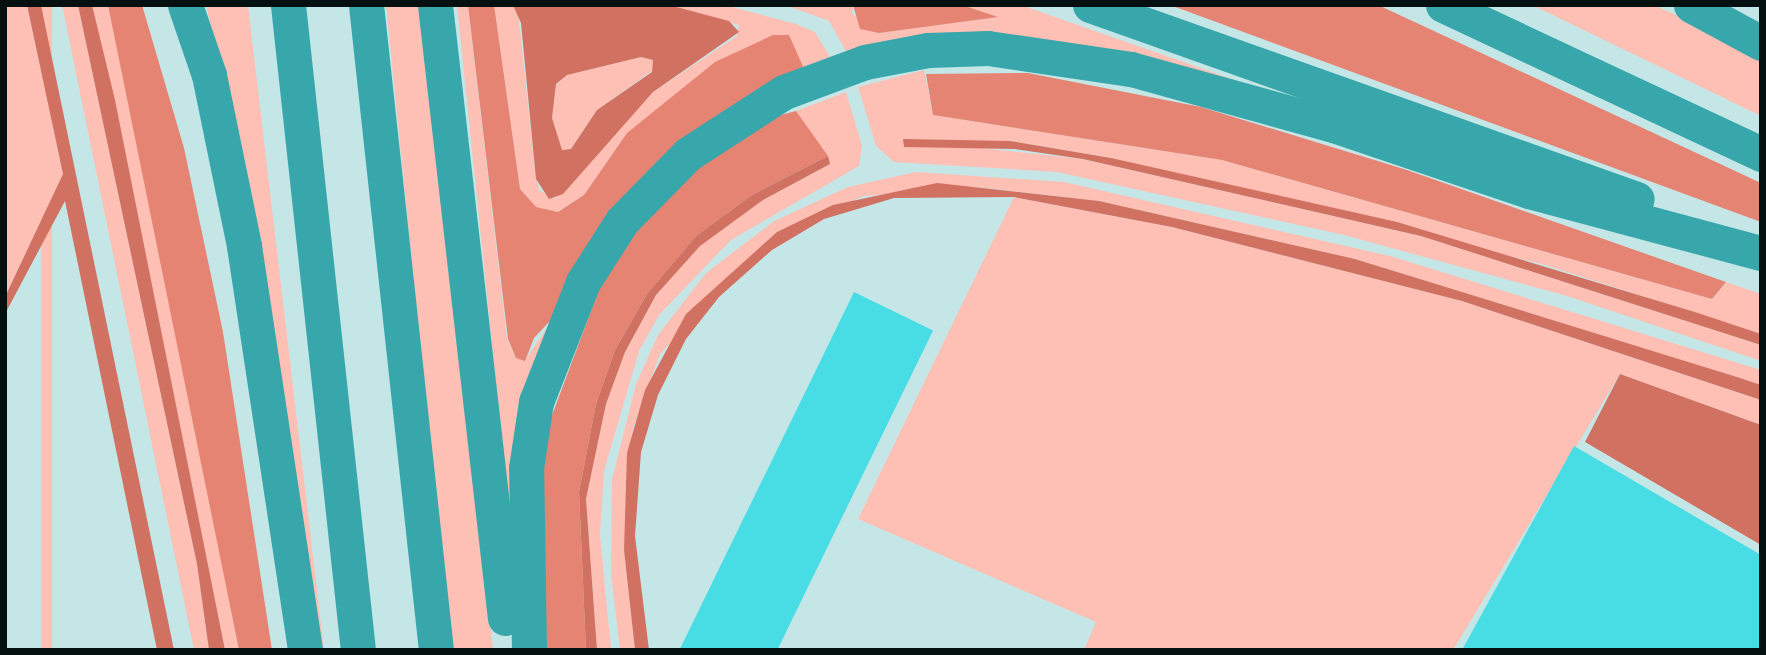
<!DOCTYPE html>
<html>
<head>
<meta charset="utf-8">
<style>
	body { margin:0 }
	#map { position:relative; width:1766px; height:655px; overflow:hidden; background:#c5e6e7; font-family:Lato,sans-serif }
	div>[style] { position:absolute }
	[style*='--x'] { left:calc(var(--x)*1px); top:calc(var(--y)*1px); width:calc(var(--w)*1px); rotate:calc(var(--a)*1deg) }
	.green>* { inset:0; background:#fec0b4; transform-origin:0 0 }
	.forest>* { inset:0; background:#e68474 }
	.water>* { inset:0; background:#d07162 }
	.building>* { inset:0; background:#48dde4; transform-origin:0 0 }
	.motorway>* { height:35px; margin:-17.5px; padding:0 17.5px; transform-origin:17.5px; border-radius:17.5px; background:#37a7ac }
	span { translate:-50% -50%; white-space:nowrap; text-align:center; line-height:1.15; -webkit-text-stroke:7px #fff; paint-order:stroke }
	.frame { position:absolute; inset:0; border:7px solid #040f10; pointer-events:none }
</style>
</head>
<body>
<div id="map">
	<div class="green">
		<i style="clip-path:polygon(5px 5px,27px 5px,63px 174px,5px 297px)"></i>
		<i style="left:41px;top:5px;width:11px;height:659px"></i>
		<i style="clip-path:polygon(62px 5px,78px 5px,197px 564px,209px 650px,194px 650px)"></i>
		<i style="clip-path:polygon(92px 5px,108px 5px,128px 91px,239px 650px,225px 650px)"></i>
		<i style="clip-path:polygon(206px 5px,248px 5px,324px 650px,315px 650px,232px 117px)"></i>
		<i style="clip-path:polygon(386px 5px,422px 5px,493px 650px,451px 650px)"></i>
		<i style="clip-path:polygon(457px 5px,468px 5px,507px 339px,516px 358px,525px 360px,554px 318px,510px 519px)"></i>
		<i style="clip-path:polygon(494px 5px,513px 5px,518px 12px,536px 179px,540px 191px,555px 198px,653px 92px,737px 36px,739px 25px,669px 5px,725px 5px,796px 24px,815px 32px,833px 62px,627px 133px,584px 195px,558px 212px,535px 207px,520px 189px)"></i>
		<i style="clip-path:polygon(785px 5px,853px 5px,852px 14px,879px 33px,997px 17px,962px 5px,1021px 5px,1246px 84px,1174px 66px,849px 57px,829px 21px)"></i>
		<i style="clip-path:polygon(1532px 5px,1653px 5px,1681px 17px,1761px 59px,1761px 116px)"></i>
		<i style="clip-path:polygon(641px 57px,654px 60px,652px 71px,597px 110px,571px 149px,561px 150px,552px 118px,556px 85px,567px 75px)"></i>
		<i style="clip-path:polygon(924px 70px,933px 115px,1222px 160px,1712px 299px,1726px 282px,1761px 294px,1761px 334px,1545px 265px,1111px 158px,1010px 141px,961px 146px,1083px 159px,1421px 236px,1761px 345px,1761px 361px,1567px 296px,1344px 235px,1057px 172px,894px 162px,876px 146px,858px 87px)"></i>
		<i style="clip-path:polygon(846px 92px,862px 146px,859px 166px,731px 240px,659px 315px,639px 351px,604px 471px,600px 535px,611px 650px,597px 650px,586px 499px,606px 404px,625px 352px,656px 295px,700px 245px,763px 200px,830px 164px,796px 111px)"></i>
		<i style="clip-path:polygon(916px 172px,1064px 182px,1390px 256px,1761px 370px,1761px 385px,1355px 259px,1099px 201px,976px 187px,864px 196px,777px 232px,660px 354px,633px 428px,624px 550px,635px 650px,620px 650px,611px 573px,612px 479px,636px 384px,658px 335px,706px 273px,774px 221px,848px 187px)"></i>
		<i style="clip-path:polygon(1014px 197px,1172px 227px,1462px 301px,1761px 400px,1761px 425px,1620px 374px,1453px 650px,1084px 650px,1096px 622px,858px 519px)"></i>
	</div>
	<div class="forest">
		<i style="clip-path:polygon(108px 5px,142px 5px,184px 148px,223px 332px,272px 650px,239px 650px)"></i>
		<i style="clip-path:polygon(468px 5px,494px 5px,520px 189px,536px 207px,558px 212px,584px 195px,627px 133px,715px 62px,773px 35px,789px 35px,805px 71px,771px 86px,534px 338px,525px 361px,516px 358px,508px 339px)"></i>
		<i style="clip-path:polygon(853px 5px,962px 5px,998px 17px,879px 33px,860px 29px)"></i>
		<i style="clip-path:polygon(1170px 5px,1378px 5px,1761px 183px,1761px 222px)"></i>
		<i style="clip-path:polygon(1028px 73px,1201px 107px,1407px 170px,1726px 282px,1712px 299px,1222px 160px,933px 115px,926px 74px)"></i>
		<i style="clip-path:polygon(796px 111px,828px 156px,752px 195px,696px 236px,647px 294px,615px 350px,596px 404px,579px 492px,586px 650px,544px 650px,536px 537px,548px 426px,600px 287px,636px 231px,701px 165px,769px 118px)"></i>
	</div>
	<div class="water">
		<i style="clip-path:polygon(27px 5px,41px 5px,174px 650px,157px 650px,65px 201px,5px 314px,5px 297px,63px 174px)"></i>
		<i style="clip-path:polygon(78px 5px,92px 5px,115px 100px,225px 650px,209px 650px,197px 564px)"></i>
		<i style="clip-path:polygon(evenodd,513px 5px,669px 5px,729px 21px,739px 32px,653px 92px,563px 194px,549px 199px,536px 179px,521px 23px,513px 5px,641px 57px,653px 60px,652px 72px,597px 110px,571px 149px,562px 150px,552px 118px,556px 84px,567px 75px,641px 57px)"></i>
		<i style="clip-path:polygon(903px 139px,1010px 141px,1111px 158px,1397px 222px,1698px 313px,1761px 334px,1761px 345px,1421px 236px,1083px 159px,1015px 149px,904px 147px)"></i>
		<i style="clip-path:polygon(828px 156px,830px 164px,763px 200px,700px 246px,656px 295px,625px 352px,606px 404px,586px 499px,597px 650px,586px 650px,579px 492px,596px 404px,615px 350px,647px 294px,696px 236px,752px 195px)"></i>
		<i style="clip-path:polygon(937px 183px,1099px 201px,1355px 259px,1740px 378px,1761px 385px,1761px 400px,1462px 301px,1172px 227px,1014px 197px,894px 198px,824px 219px,772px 250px,719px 297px,686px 339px,658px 395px,641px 452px,635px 536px,649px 650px,635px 650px,624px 550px,627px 453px,645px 390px,686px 314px,777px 232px,833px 205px)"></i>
		<i style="clip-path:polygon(1620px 374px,1761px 425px,1761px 545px,1585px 442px)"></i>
	</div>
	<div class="building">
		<i style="left:854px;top:292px;width:88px;height:397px;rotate:26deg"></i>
		<i style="clip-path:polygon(1574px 446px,1761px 555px,1761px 650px,1462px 650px)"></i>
	</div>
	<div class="motorway">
		<i style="--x:185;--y:5;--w:74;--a:71.1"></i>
		<i style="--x:209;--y:75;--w:175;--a:78.4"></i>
		<i style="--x:244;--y:246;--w:409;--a:81.4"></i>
		<i style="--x:288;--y:5;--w:649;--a:83.81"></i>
		<i style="--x:366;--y:5;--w:649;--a:83.81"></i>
		<i style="--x:435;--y:5;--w:617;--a:83.49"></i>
		<i style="--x:1090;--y:5;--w:580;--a:19.53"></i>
		<i style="--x:1443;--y:5;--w:351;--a:25.1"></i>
		<i style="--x:1691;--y:5;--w:80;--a:28.5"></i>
		<i style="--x:529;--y:650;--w:182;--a:-90.9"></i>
		<i style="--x:526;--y:468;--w:67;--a:-81.4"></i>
		<i style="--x:536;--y:402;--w:129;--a:-68.6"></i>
		<i style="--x:583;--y:282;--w:72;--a:-57.4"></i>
		<i style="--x:622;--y:221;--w:94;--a:-45.4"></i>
		<i style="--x:688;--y:154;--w:114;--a:-32.9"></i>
		<i style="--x:784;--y:92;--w:86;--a:-20.3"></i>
		<i style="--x:865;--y:62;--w:64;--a:-10.8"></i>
		<i style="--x:928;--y:50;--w:60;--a:-1.9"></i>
		<i style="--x:988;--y:48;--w:145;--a:8.4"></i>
		<i style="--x:1131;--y:69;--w:213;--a:15.5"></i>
		<i style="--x:1336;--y:126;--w:204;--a:18.6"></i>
		<i style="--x:1529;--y:191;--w:240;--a:15"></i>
	</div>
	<div class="frame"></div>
</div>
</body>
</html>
